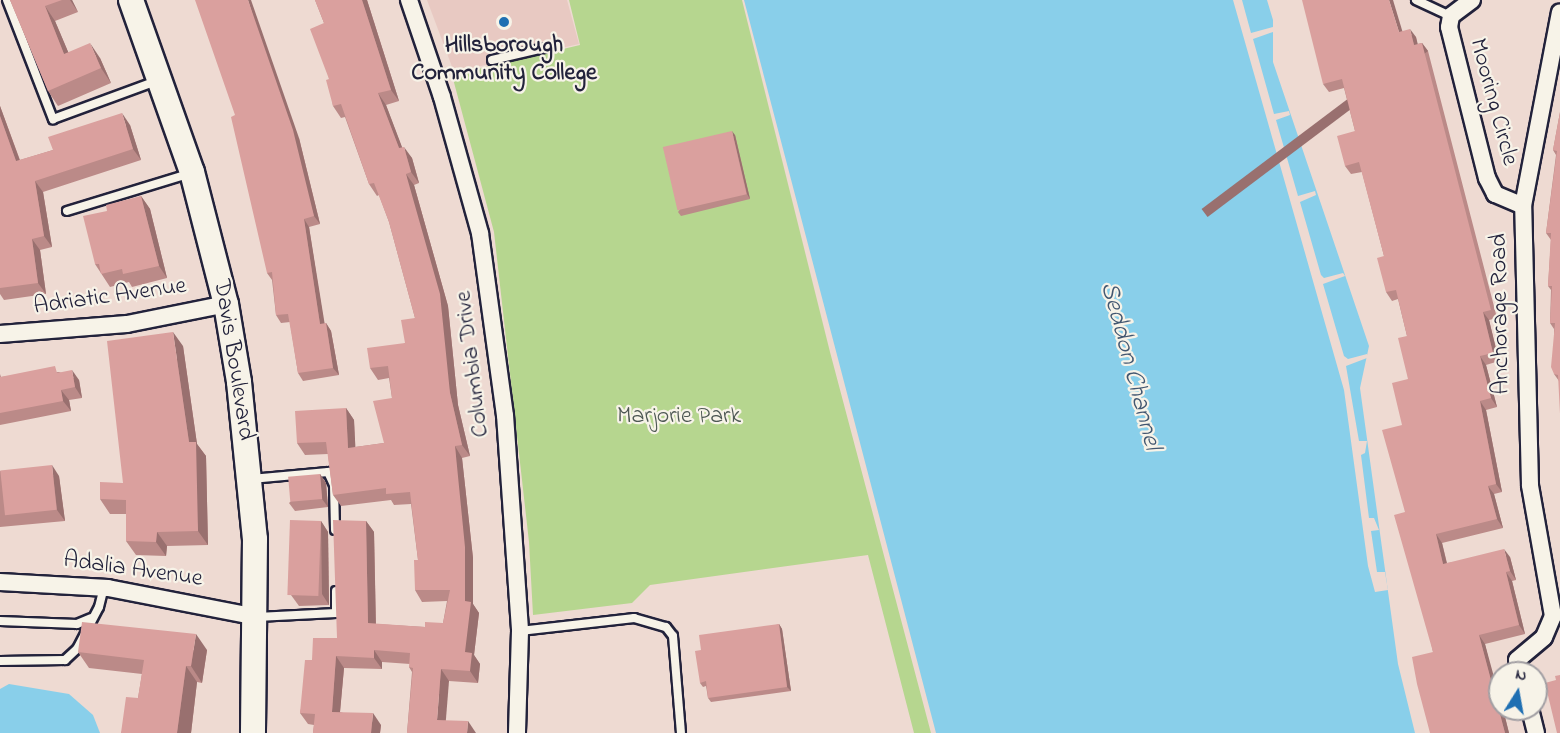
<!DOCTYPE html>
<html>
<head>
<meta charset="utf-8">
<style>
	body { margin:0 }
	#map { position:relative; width:1560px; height:733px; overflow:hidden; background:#eedad2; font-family:"Indie Flower",sans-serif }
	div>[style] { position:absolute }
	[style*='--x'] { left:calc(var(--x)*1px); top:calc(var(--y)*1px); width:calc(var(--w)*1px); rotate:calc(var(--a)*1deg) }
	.built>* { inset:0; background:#e8c9c2 }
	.green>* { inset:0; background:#b6d68f }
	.water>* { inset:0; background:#89cfea }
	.pier>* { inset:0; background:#eedad2 }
	.roads { filter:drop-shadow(2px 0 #22223b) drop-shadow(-2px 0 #22223b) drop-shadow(0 2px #22223b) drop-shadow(0 -2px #22223b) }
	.lane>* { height:8px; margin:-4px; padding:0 4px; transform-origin:4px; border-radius:4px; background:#f7f3e8 }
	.street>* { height:16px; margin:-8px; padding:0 8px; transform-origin:8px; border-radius:8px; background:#f7f3e8 }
	.secondary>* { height:24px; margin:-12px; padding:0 12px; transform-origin:12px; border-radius:12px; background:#f7f3e8 }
	.wall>* { inset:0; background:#bb8a88 }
	.shaded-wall>* { inset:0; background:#99706f; transform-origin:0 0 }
	.building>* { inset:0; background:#daa09e; transform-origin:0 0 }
	.dots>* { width:16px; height:16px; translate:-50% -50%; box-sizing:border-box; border:3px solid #f7f3e8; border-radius:50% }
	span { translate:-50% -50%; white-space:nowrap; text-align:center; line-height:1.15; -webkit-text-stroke:4.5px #f7f3e8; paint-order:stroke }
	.poi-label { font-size:24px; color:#22223b; font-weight:700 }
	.street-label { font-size:24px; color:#22223b }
	.park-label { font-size:24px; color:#4e5854 }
	.water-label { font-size:26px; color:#415670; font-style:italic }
	.north { position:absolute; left:1488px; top:661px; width:60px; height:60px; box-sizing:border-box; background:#f7f3e8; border:2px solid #a29fa3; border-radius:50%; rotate:11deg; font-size:16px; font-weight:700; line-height:24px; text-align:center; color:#22223b }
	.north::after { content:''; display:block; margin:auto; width:21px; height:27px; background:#1f6fb2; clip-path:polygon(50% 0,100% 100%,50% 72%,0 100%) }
</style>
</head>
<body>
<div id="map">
	<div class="built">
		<i style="clip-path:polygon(427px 0,567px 0,579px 44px,454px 72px)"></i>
	</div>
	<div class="green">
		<i style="clip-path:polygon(569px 0,742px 0,830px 352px,931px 733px,914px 733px,868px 555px,650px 585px,632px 603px,533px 615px,529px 542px,494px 232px,452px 75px,580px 45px)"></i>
	</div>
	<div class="water">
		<i style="clip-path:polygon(744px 0,1267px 0,1273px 20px,1273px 62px,1369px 346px,1360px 388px,1398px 664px,1415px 733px,936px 733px)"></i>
		<i style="clip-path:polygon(9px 684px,69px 694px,93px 715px,100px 733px,0 733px,0 689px)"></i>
	</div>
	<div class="pier">
		<i style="clip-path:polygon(1233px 0,1242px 0,1251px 33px,1273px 27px,1273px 32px,1253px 39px,1274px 114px,1289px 111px,1290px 115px,1276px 120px,1298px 196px,1315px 191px,1316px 195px,1300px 202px,1321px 275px,1324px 278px,1343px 273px,1345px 276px,1323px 284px,1344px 356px,1348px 359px,1367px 354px,1367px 358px,1346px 366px,1359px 441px,1367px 441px,1365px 453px,1361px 455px,1369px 518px,1374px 518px,1379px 530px,1371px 531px,1377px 572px,1385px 572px,1388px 590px,1375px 592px,1368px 566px,1344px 390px)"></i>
	</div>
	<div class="roads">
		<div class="lane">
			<i style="--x:7;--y:0;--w:128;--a:68.9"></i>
			<i style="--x:53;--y:119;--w:113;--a:-20.2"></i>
			<i style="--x:1416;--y:0;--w:38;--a:25"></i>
			<i style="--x:492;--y:60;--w:53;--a:-13"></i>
			<i style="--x:67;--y:211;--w:130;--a:-17"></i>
			<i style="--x:251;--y:479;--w:77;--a:-5.2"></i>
			<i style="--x:328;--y:472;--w:14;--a:65"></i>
			<i style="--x:334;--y:485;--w:45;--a:88.7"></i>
			<i style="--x:257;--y:617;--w:79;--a:-2.9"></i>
			<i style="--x:336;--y:613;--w:22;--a:-90"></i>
			<i style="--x:0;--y:621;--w:77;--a:2.2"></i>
			<i style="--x:77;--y:624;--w:15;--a:-23"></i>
			<i style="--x:520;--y:631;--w:115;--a:-6.5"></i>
			<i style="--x:634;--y:618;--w:33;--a:16"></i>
			<i style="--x:666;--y:627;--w:11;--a:52"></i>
			<i style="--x:673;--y:636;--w:97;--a:85.3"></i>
			<i style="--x:0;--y:661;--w:65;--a:-0.9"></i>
			<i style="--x:65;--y:660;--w:16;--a:-43"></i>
			<i style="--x:77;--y:649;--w:47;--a:-62.4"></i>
			<i style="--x:99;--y:607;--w:21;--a:-76"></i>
		</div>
		<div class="street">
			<i style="--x:409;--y:0;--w:102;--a:71.2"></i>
			<i style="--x:442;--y:97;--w:141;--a:74.4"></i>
			<i style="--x:480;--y:233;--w:184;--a:82.2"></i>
			<i style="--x:505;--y:415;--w:217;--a:86"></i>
			<i style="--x:520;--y:631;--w:102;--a:91.7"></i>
			<i style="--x:1472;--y:0;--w:26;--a:143"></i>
			<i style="--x:1451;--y:16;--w:11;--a:100"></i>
			<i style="--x:1449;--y:27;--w:156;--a:75.9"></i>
			<i style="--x:1487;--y:178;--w:18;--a:63"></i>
			<i style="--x:1495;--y:194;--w:30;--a:23"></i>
			<i style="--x:0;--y:334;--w:127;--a:-4.5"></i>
			<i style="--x:127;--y:324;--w:101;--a:-11.4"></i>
			<i style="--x:0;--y:582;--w:108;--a:3.2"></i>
			<i style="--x:108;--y:588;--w:152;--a:11"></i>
			<i style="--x:1520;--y:673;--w:13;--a:-103"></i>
			<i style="--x:1517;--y:660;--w:35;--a:-40"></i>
			<i style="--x:1544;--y:637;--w:23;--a:-67"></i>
			<i style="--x:1553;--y:616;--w:133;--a:-100"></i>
			<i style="--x:1530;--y:485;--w:279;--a:-91.4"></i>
			<i style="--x:1523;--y:206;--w:197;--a:-79.2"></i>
			<i style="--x:1530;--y:709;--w:25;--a:76"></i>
		</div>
		<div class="secondary">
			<i style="--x:131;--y:0;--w:182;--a:70.5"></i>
			<i style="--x:192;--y:172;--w:136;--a:75.6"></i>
			<i style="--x:226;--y:304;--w:79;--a:80.5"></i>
			<i style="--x:239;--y:382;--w:158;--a:84.2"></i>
			<i style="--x:255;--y:539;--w:194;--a:90.6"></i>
		</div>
	</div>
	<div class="wall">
		<i style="clip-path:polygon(10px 0,72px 0,78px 12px,55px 21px,68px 52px,100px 58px,111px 83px,58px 106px,48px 91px)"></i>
		<i style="clip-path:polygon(315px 0,367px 0,399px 101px,386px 105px,402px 148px,412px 158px,419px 183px,414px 185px,448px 306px,458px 405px,470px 456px,462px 458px,473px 558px,473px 604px,479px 613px,474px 655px,480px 664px,478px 683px,449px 681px,407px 733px,412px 672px,409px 667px,410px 664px,382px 662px,382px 669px,344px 668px,340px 712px,381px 725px,380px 733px,313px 733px,314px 725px,308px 724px,300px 713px,312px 660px,337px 638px,366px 521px,374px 532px,376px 624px,425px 627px,443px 623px,447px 601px,422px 602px,415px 590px,418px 560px,411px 504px,394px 505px,391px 500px,341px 506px,333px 495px,328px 454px,305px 455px,297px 443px,346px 408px,354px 420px,355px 447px,384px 443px,392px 398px,389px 378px,378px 380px,370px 368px,405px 343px,415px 318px,389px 222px,379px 195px,377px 196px,369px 184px,345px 117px,341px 118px,333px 106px,329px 79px,324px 23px)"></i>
		<i style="clip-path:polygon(1402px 31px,1416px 37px,1417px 44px,1422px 43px,1428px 51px,1497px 318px,1489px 320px,1499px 361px,1486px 365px,1497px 407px,1486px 410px,1502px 492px,1494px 494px,1503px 528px,1442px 543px,1447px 563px,1510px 557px,1516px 580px,1512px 581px,1525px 634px,1485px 644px,1500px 709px,1503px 709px,1509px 733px,1430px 733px,1433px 652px,1405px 512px,1402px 425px,1408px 379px,1407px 336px,1398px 299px,1392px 301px,1386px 292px,1384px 256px,1362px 172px,1351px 174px,1345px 166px,1355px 131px,1344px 88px,1329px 92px,1323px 84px)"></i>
		<i style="clip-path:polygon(0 106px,20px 160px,53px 150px,130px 125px,141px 160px,43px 192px,52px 247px,40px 250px,46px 294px,4px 300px,0 294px)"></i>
		<i style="clip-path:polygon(1560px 112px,1559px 381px,1554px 374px,1554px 329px,1550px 323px,1551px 290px,1548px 286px,1551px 240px,1546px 233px,1556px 155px,1553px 150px)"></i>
		<i style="clip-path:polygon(735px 135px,750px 199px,681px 216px,678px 212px)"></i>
		<i style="clip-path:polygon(299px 138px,320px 224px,309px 227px,324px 324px,326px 323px,331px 331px,339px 375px,303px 381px,298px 373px,290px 322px,281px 323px,276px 315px,272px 280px,267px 273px)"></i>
		<i style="clip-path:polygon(141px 196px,150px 209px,167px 278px,132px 287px,129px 282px,110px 287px,95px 264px,107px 211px)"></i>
		<i style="clip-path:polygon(183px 346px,197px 444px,206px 456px,208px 545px,167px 546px,166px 556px,136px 555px,126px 541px,126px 514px,110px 514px,100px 499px,123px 483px)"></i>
		<i style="clip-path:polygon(59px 372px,79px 380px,82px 398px,69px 400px,71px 411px,0 425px,0 374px,1px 377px)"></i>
		<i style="clip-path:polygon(0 471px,59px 476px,65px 521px,0 527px)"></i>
		<i style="clip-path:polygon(320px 474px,326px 483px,328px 507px,295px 511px,289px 503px)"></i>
		<i style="clip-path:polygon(321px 521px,328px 532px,329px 605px,299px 606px,291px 595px)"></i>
		<i style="clip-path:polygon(779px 624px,782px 629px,791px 691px,711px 702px,708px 698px,706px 686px,703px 687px,700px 683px,701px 650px)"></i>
		<i style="clip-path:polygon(207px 650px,202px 683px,197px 682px,191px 733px,121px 733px,138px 698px,142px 674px,89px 668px,78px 652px)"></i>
	</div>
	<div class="shaded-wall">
		<i style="clip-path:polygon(70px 0,72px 0,78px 12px)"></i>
		<i style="clip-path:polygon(248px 0,251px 0,299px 138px,320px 224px,314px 216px)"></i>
		<i style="clip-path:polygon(362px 0,367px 0,399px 101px,391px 90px)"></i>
		<i style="clip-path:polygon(1389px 0,1393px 0,1405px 40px,1399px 32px)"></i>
		<i style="clip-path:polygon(45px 6px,55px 21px,75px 68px,64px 54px)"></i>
		<i style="clip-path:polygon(1410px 29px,1416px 37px,1420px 53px,1414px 45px)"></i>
		<i style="clip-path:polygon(90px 43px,100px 58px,111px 83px,101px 68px)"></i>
		<i style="left:1422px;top:43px;width:10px;height:276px;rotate:53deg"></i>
		<i style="clip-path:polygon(378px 93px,386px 105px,407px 160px,399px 148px)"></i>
		<i style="clip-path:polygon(0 106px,24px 172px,16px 161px,0 116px)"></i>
		<i style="clip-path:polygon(122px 113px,130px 125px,141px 160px,133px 149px)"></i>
		<i style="clip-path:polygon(732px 131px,735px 135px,750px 199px,747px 194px)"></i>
		<i style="clip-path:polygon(404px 147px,412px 158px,419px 183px,411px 172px)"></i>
		<i style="clip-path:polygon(406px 174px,414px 185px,448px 306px,458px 405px,470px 456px,462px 445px,450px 393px)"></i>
		<i style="clip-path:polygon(35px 181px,43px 192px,52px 247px,44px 236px)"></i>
		<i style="clip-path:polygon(141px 196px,150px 209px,167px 278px,159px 266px)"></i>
		<i style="clip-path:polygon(304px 219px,309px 227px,326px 332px,320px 324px)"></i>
		<i style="clip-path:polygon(32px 239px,40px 250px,46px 294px,38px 283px)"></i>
		<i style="clip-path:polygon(1483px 312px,1489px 320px,1499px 361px,1493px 353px)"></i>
		<i style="clip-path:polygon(326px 323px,331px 331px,339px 375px,333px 368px)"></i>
		<i style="clip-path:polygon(173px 332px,183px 346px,197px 444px,206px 456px,208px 545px,198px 531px,189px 442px)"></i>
		<i style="clip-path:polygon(1480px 356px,1486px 365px,1497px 407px,1491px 398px)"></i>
		<i style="clip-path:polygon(72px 370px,79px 380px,82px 398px,75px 387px)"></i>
		<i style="clip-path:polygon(61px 390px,69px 400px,71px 411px,63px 401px)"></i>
		<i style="clip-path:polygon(1480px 401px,1486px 410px,1502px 492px,1496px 484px)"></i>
		<i style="clip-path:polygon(346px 408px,354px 420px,356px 459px,348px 448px)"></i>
		<i style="clip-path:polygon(455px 446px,462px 458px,473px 558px,473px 604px,479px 613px,474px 655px,480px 664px,478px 683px,470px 671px,465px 652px,465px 601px)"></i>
		<i style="clip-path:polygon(52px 465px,59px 476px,65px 521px,57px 510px)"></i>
		<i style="clip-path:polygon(320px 474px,326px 483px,328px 507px,322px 499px)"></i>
		<i style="clip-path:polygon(1488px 486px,1494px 494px,1503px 528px,1497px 519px)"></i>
		<i style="clip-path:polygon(321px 521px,328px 532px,329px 605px,322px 594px)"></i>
		<i style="clip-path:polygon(366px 521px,374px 532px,376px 635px,368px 623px)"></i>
		<i style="clip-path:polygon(157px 532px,167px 546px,166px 556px,156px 542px)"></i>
		<i style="clip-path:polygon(1436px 534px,1442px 543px,1449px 573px,1443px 564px)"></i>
		<i style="clip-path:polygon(1504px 549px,1510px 557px,1516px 580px,1510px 571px)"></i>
		<i style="clip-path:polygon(1506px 572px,1512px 581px,1525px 634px,1519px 625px)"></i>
		<i style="clip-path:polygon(779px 624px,782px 629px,791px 691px,787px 687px)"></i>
		<i style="clip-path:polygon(196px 634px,207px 650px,202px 683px,191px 666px)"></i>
		<i style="clip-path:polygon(1479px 635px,1485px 644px,1500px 699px,1500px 709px,1503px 709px,1509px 733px,1505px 733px)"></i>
		<i style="clip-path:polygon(374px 650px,382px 662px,382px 669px,374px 658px)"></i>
		<i style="clip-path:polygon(336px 656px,344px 668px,339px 723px,332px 712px)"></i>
		<i style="clip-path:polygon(186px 666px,197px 682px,191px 733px,177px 733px)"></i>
		<i style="clip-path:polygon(441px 669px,449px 681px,445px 731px,437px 720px)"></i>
		<i style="clip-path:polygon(373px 713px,381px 725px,380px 733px,371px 733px)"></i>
		<i style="clip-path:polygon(468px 721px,476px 733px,467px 733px)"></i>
	</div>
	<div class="building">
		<i style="clip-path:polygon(10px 0,62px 0,45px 6px,64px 54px,90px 43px,101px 68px,48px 91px)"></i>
		<i style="clip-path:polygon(195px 0,248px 0,293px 130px,314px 216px,304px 219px,320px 324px,326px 323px,333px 368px,298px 373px,288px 314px,276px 315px,272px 272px,267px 273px,231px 117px,235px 115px)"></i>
		<i style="clip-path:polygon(315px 0,362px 0,391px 90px,378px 93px,399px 148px,404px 147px,411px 172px,406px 174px,440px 294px,450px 393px,462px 445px,455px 446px,465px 547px,465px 601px,471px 602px,465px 652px,472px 653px,470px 671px,441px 669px,437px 720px,468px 721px,467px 733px,407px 733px,413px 668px,409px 667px,410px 653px,374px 650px,374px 658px,336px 656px,332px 712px,373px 713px,371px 733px,313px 733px,315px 714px,300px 713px,305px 660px,312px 660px,313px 638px,337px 638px,333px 520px,366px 521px,368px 623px,425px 627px,425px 622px,443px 623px,450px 590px,415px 590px,414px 560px,418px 560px,410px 492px,386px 494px,386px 488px,333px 495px,326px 442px,297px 443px,295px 411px,346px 408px,348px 448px,384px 443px,373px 401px,392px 398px,388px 366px,370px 368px,367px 348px,405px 343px,401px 320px,415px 318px,389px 222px,374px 183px,369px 184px,341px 104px,333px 106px,326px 80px,329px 79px,310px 29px,324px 23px)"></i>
		<i style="clip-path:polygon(1302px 0,1389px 0,1399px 32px,1410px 29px,1414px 45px,1422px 43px,1491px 310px,1483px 312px,1493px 353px,1480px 356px,1491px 398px,1480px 401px,1496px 484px,1488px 486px,1497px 519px,1436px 534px,1443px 564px,1504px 549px,1510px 571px,1506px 572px,1519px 625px,1479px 635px,1505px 733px,1430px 733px,1417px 684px,1412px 657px,1433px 652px,1394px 515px,1405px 512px,1382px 430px,1402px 425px,1392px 383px,1408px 379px,1398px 338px,1407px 336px,1396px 290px,1386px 292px,1377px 258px,1384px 256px,1359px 162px,1345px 166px,1337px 136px,1355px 131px,1342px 79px,1323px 84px)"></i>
		<i style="clip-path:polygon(1560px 112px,1560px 414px,1558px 375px,1554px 374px,1551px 367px,1555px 323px,1550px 323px,1552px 286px,1548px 286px,1551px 233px,1546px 233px,1557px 151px,1553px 150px)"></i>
		<i style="clip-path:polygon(122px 113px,133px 149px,35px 181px,44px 236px,32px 239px,38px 283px,0 288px,0 116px,16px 161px,53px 150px,48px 137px)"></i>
		<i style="left:732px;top:131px;width:65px;height:71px;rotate:77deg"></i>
		<i style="clip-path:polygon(141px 196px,159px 266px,123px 274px,122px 269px,101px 274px,99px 264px,95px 264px,83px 216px,107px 211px,106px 205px)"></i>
		<i style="clip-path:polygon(173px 332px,189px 442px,196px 442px,198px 531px,157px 532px,156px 542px,126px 541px,126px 500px,100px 499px,100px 482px,123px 483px,107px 341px)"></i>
		<i style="clip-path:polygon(55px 366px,57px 373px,72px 370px,75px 387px,61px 390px,63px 401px,0 413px,0 377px)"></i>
		<i style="left:52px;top:465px;width:45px;height:52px;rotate:84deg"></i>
		<i style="left:320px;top:474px;width:25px;height:32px;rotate:85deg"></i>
		<i style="left:290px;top:520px;width:31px;height:75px;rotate:2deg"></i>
		<i style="clip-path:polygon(82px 622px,196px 634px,191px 666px,186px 666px,177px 733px,121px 733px,126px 697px,138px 698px,144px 660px,78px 652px)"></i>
		<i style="clip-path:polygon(779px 624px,787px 687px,708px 698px,706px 681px,700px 683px,695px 651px,701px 650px,699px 635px)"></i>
		<i style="clip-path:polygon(1560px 675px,1560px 733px,1557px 733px,1545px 683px,1556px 680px,1555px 676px)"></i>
	</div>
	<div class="dots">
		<i style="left:504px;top:22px;background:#1f6fb2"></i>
	</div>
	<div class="poi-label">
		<span style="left:504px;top:60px">Hillsborough<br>Community College</span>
	</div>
	<div class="street-label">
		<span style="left:1493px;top:102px;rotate:75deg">Mooring Circle</span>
		<span style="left:110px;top:297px;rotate:-8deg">Adriatic Avenue</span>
		<span style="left:1501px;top:314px;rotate:-91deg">Anchorage Road</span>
		<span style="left:233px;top:360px;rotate:81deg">Davis Boulevard</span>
		<span style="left:473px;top:364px;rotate:-97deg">Columbia Drive</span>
		<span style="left:133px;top:570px;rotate:8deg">Adalia Avenue</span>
	</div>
	<div class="park-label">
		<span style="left:679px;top:417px">Marjorie Park</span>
	</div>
	<div class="water-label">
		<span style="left:1129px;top:366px;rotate:75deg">Seddon Channel</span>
	</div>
	<div class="north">N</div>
</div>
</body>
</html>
